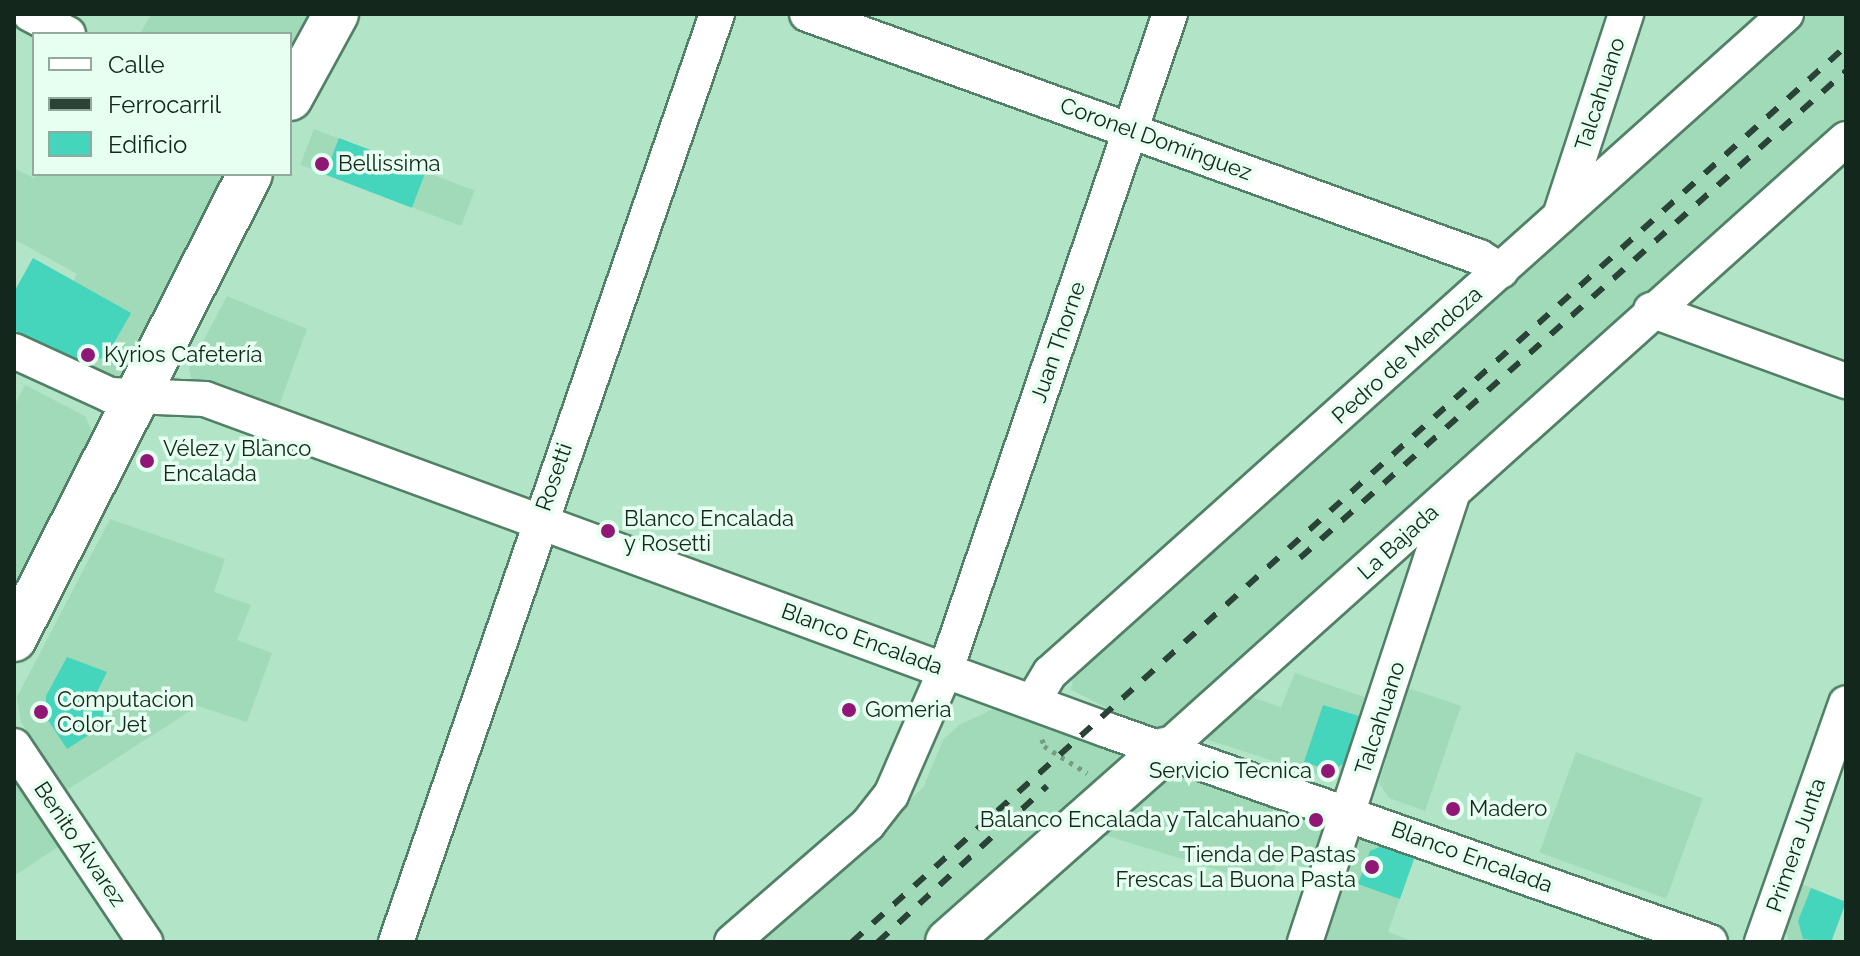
<!DOCTYPE html>
<html>
<head>
<meta charset="utf-8">
<style>
	body { margin:0 }
	#map { position:relative; width:1860px; height:956px; overflow:hidden; background:#b2e5c7; font-family:Raleway,sans-serif }
	div>[style] { position:absolute }
	[style*='--x'] { left:calc(var(--x)*1px); top:calc(var(--y)*1px); width:calc(var(--w)*1px); rotate:calc(var(--a)*1deg) }
	.built>* { inset:0; background:#a0dab9; transform-origin:0 0 }
	.building>* { inset:0; background:#45d4bc; transform-origin:0 0 }
	.path>* { height:5px; margin-top:-2.5px; transform-origin:0; background:repeating-linear-gradient(90deg,#769c86 0 4px,transparent 0 10px) }
	.roads { filter:drop-shadow(2px 0 #518066) drop-shadow(-2px 0 #518066) drop-shadow(0 2px #518066) drop-shadow(0 -2px #518066) }
	.street>* { height:34px; margin:-17px; padding:0 17px; transform-origin:17px; border-radius:17px; background:#fff }
	.secondary>* { height:44px; margin:-22px; padding:0 22px; transform-origin:22px; border-radius:22px; background:#fff }
	.rail>* { height:6px; margin-top:-3px; transform-origin:0; background:repeating-linear-gradient(90deg,#2b4336 0 14px,transparent 0 28px) }
	.dots>* { width:22px; height:22px; translate:-50% -50%; box-sizing:border-box; border:4px solid #e6fff0; border-radius:50% }
	span { translate:-50% -50%; white-space:nowrap; text-align:center; line-height:1.15; -webkit-text-stroke:7px #e6fff0; paint-order:stroke }
	.street-label { font-size:22px; color:#14271d }
	.poi-label { font-size:22px; color:#14271d }
	.left { translate:0 -50%; text-align:left }
	.right { translate:-100% -50%; text-align:right }
	.frame { position:absolute; inset:0; border:16px solid #14271d; pointer-events:none }
	.legend { position:absolute; left:32px; top:32px; width:260px; height:144px; box-sizing:border-box; background:#e6fff0; border:2px solid #92a99c; margin:0; padding:10px 14px; list-style:none; font-size:24px; color:#14271d }
	.legend li { display:flex; align-items:center; gap:16px; height:40px }
	.legend b { width:40px; border:2px solid #92a99c }
</style>
</head>
<body>
<div id="map">
	<div class="built">
		<i style="clip-path:polygon(151px 14px,321px 14px,290px 74px,290px 34px,140px 34px)"></i>
		<i style="clip-path:polygon(1809px 14px,1846px 14px,1846px 119px,1170px 729px,1148px 728px,1071px 690px,1073px 678px)"></i>
		<i style="left:314px;top:129px;width:172px;height:38px;rotate:21deg"></i>
		<i style="clip-path:polygon(14px 168px,34px 178px,37px 174px,238px 174px,122px 385px,38px 351px,77px 274px,14px 239px)"></i>
		<i style="clip-path:polygon(227px 296px,307px 329px,276px 414px,195px 384px,191px 377px,189px 368px)"></i>
		<i style="clip-path:polygon(25px 385px,85px 416px,98px 442px,14px 604px,14px 406px)"></i>
		<i style="clip-path:polygon(110px 519px,225px 559px,214px 592px,251px 605px,237px 640px,272px 653px,247px 722px,198px 706px,64px 792px,21px 722px,17px 697px)"></i>
		<i style="clip-path:polygon(1295px 673px,1379px 702px,1349px 770px,1323px 777px,1199px 737px,1240px 693px,1281px 707px)"></i>
		<i style="clip-path:polygon(1408px 688px,1461px 706px,1425px 811px,1389px 798px,1379px 783px)"></i>
		<i style="clip-path:polygon(1002px 705px,1123px 751px,1125px 759px,928px 942px,746px 942px,923px 788px,943px 740px,959px 725px)"></i>
		<i style="left:1576px;top:752px;width:135px;height:107px;rotate:20deg"></i>
		<i style="clip-path:polygon(14px 763px,67px 841px,14px 876px)"></i>
		<i style="clip-path:polygon(1161px 767px,1329px 810px,1317px 872px,1279px 858px,1267px 885px,1088px 830px)"></i>
		<i style="clip-path:polygon(1354px 835px,1420px 842px,1388px 932px,1415px 942px,1316px 942px)"></i>
		<i style="clip-path:polygon(1795px 881px,1846px 902px,1831px 942px,1789px 942px,1782px 919px)"></i>
	</div>
	<div class="building">
		<i style="left:339px;top:138px;width:93px;height:39px;rotate:21deg"></i>
		<i style="clip-path:polygon(33px 258px,131px 313px,106px 357px,77px 365px,14px 330px,14px 292px)"></i>
		<i style="clip-path:polygon(67px 657px,107px 672px,93px 700px,112px 720px,67px 749px,46px 717px,46px 696px)"></i>
		<i style="clip-path:polygon(1323px 705px,1362px 717px,1347px 761px,1332px 771px,1304px 762px)"></i>
		<i style="clip-path:polygon(1389px 843px,1416px 853px,1400px 899px,1358px 884px,1370px 851px)"></i>
		<i style="clip-path:polygon(1811px 888px,1846px 902px,1831px 942px,1803px 939px,1798px 921px)"></i>
	</div>
	<div class="path">
		<i style="--x:1042;--y:739;--w:7;--a:74"></i>
		<i style="--x:1044;--y:746;--w:51;--a:32.1"></i>
	</div>
	<div class="roads">
		<div class="street">
			<i style="--x:30;--y:14;--w:43;--a:27.8"></i>
			<i style="--x:807;--y:14;--w:715;--a:19.88"></i>
			<i style="--x:1479;--y:257;--w:26;--a:32"></i>
			<i style="--x:1560;--y:216;--w:213;--a:-71.9"></i>
			<i style="--x:1651;--y:310;--w:208;--a:20"></i>
			<i style="--x:14;--y:351;--w:106;--a:24.6"></i>
			<i style="--x:110;--y:395;--w:95;--a:2.4"></i>
			<i style="--x:205;--y:399;--w:961;--a:20.15"></i>
			<i style="--x:1107;--y:730;--w:639;--a:19.37"></i>
			<i style="--x:1033;--y:701;--w:33;--a:-59"></i>
			<i style="--x:1050;--y:673;--w:988;--a:-41.84"></i>
			<i style="--x:14;--y:746;--w:236;--a:56.2"></i>
			<i style="--x:1165;--y:750;--w:915;--a:-41.9"></i>
			<i style="--x:396;--y:942;--w:982;--a:-70.92"></i>
			<i style="--x:732;--y:942;--w:180;--a:-40.9"></i>
			<i style="--x:868;--y:824;--w:37;--a:-52"></i>
			<i style="--x:891;--y:795;--w:137;--a:-66.4"></i>
			<i style="--x:946;--y:669;--w:692;--a:-71.12"></i>
			<i style="--x:1305;--y:942;--w:473;--a:-71.8"></i>
			<i style="--x:1762;--y:942;--w:253;--a:-70.6"></i>
		</div>
		<div class="secondary">
			<i style="--x:290;--y:98;--w:96;--a:-61.3"></i>
			<i style="--x:14;--y:639;--w:521;--a:-63.09"></i>
			<i style="--x:948;--y:942;--w:290;--a:-41.5"></i>
		</div>
	</div>
	<div class="rail">
		<i style="--x:1300;--y:558;--w:732;--a:-41.73"></i>
		<i style="--x:852;--y:942;--w:1338;--a:-42.03"></i>
		<i style="--x:878;--y:942;--w:230;--a:-42.7"></i>
	</div>
	<div class="dots">
		<i style="left:322px;top:164px;background:#901775"></i>
		<i style="left:88px;top:355px;background:#901775"></i>
		<i style="left:147px;top:461px;background:#901775"></i>
		<i style="left:608px;top:531px;background:#901775"></i>
		<i style="left:849px;top:710px;background:#901775"></i>
		<i style="left:41px;top:712px;background:#901775"></i>
		<i style="left:1328px;top:771px;background:#901775"></i>
		<i style="left:1453px;top:809px;background:#901775"></i>
		<i style="left:1316px;top:820px;background:#901775"></i>
		<i style="left:1372px;top:867px;background:#901775"></i>
	</div>
	<div class="street-label">
		<span style="left:1600px;top:94px;rotate:-72deg">Talcahuano</span>
		<span style="left:1156px;top:139px;rotate:20deg">Coronel Domínguez</span>
		<span style="left:1058px;top:342px;rotate:-71deg">Juan Thorne</span>
		<span style="left:1407px;top:355px;rotate:-42deg">Pedro de Mendoza</span>
		<span style="left:554px;top:477px;rotate:-71deg">Rosetti</span>
		<span style="left:1398px;top:542px;rotate:-42deg">La Bajada</span>
		<span style="left:862px;top:639px;rotate:20deg">Blanco Encalada</span>
		<span style="left:1380px;top:718px;rotate:-72deg">Talcahuano</span>
		<span style="left:80px;top:844px;rotate:56deg">Benito Álvarez</span>
		<span style="left:1796px;top:845px;rotate:-71deg">Primera Junta</span>
		<span style="left:1472px;top:857px;rotate:20deg">Blanco Encalada</span>
	</div>
	<div class="poi-label">
		<span class="left" style="left:338px;top:164px">Bellissima</span>
		<span class="left" style="left:104px;top:355px">Kyrios Cafetería</span>
		<span class="left" style="left:163px;top:461px">Vélez y Blanco<br>Encalada</span>
		<span class="left" style="left:624px;top:531px">Blanco Encalada<br>y Rosetti</span>
		<span class="left" style="left:57px;top:712px">Computacion<br>Color Jet</span>
		<span class="left" style="left:865px;top:710px">Gomeria</span>
		<span class="right" style="left:1312px;top:771px">Servicio Tecnica</span>
		<span class="left" style="left:1469px;top:809px">Madero</span>
		<span class="right" style="left:1300px;top:820px">Balanco Encalada y Talcahuano</span>
		<span class="right" style="left:1356px;top:867px">Tienda de Pastas<br>Frescas La Buona Pasta</span>
	</div>
	<div class="frame"></div>
	<ul class="legend">
	<li><b style="height:10px;background:#fff"></b>Calle</li>
	<li><b style="height:10px;background:#2b4336"></b>Ferrocarril</li>
	<li><b style="height:22px;background:#45d4bc"></b>Edificio</li>
	</ul>
</div>
</body>
</html>
